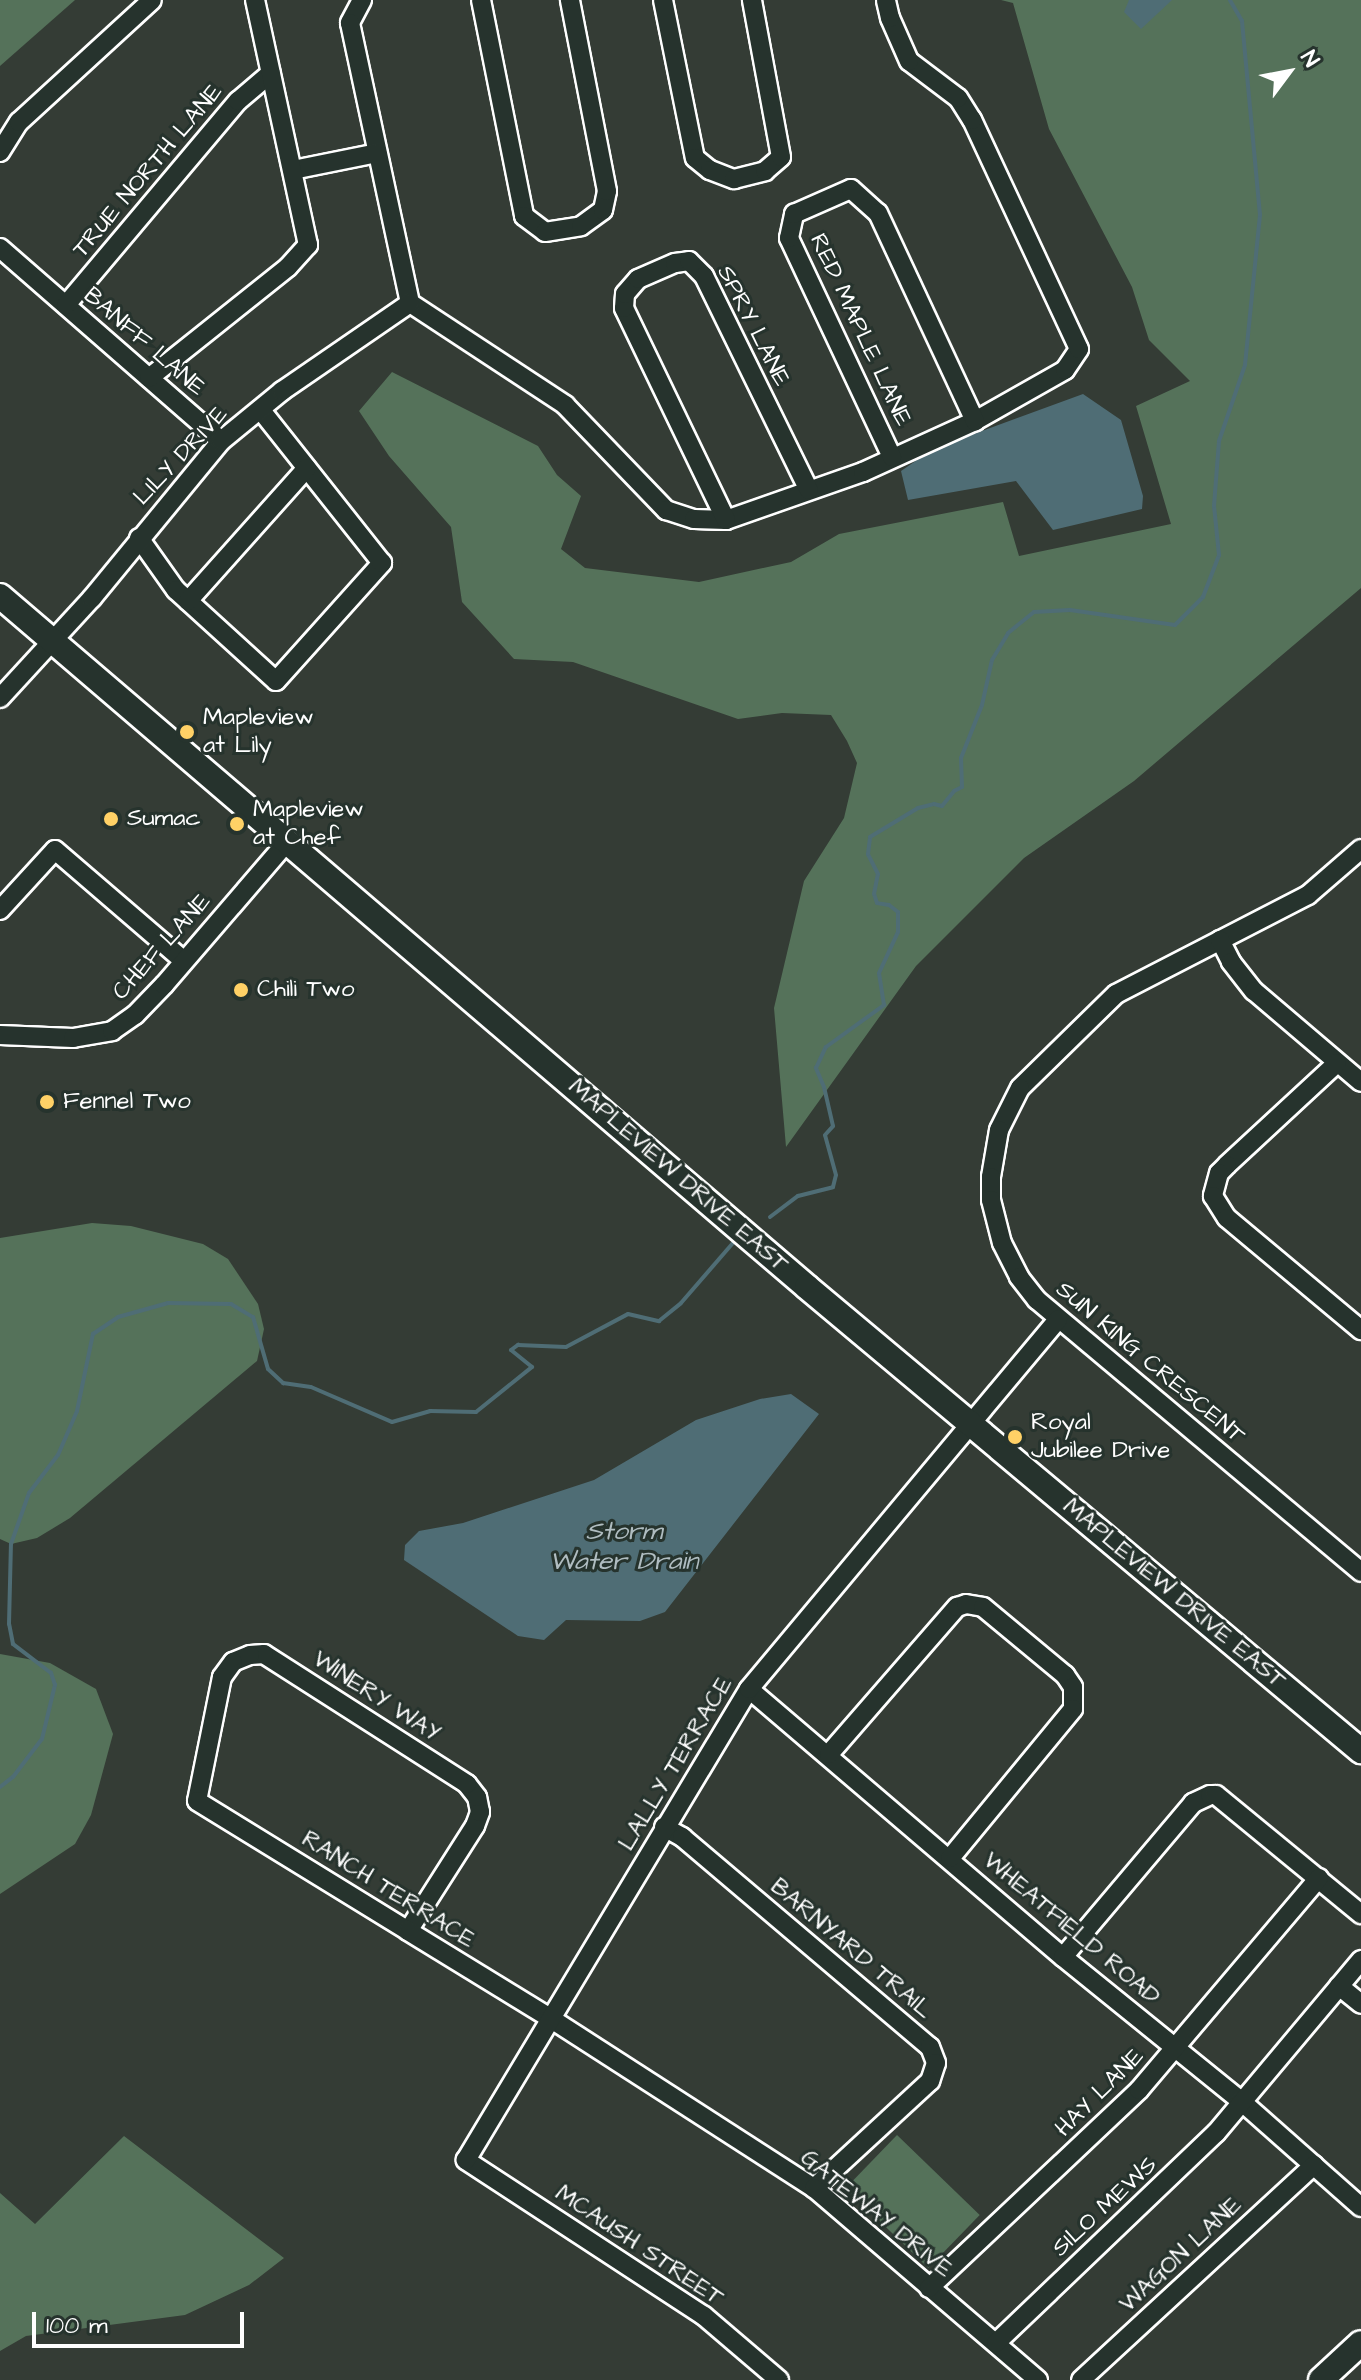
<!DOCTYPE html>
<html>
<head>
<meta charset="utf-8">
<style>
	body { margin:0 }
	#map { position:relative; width:1361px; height:2380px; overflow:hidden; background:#343c35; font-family:"Architects Daughter",sans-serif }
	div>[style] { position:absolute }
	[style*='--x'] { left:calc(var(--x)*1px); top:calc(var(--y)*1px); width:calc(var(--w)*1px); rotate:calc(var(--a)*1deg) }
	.green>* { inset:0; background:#55725a; transform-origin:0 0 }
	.water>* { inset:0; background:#4f6d75 }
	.stream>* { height:4px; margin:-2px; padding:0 2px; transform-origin:2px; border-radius:2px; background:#4f6d75 }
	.roads { filter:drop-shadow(2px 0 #fff) drop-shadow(-2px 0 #fff) drop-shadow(0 2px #fff) drop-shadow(0 -2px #fff) }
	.street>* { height:18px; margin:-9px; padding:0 9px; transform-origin:9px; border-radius:9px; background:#26332d }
	.secondary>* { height:24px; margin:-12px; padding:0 12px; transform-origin:12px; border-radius:12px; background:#26332d }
	.dots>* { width:22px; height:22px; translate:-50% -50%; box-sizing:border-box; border:4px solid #26332d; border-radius:50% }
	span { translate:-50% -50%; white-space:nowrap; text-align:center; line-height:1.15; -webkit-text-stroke:6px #26332d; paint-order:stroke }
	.street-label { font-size:24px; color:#fff }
	.poi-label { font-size:24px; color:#fff }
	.left { translate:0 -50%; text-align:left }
	.water-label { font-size:26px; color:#b0bdc1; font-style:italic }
	.north { position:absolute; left:1249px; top:32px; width:80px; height:80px; -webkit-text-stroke:6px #26332d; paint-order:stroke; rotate:58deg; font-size:22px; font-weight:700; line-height:32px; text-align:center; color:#fff }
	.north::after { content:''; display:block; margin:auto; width:28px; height:36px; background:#fff; clip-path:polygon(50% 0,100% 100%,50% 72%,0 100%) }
	.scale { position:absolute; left:32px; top:2312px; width:212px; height:36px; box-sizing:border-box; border:4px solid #fff; border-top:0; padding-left:10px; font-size:24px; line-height:28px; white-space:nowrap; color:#fff; -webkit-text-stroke:6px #26332d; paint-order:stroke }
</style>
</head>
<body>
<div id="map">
	<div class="green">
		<i style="clip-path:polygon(0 0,75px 0,0 66px)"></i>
		<i style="clip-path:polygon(1001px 0,1361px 0,1361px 588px,1134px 781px,1024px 858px,916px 966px,786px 1147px,774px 1008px,804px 881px,844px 818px,857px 763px,847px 741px,831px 715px,782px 713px,738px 719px,573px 662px,514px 659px,462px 602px,451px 527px,389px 456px,359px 411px,392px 372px,538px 446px,557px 475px,581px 496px,561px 549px,585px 568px,699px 582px,791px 562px,839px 534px,1003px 502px,1019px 556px,1171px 524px,1136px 406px,1190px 381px,1149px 340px,1132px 287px,1049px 129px,1013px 3px)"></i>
		<i style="clip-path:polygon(92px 1223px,131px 1226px,203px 1244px,228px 1259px,258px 1304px,264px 1329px,257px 1361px,70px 1518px,37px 1538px,11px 1544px,0 1539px,0 1238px)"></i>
		<i style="clip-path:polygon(0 1654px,50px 1663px,96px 1689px,113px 1734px,91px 1815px,75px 1844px,0 1894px)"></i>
		<i style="left:897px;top:2135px;width:115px;height:74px;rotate:44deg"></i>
		<i style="clip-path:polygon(124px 2136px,284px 2258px,249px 2285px,185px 2315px,26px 2336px,0 2351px,0 2193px,35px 2224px)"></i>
	</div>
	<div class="water">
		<i style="clip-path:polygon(1129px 0,1172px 0,1141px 29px,1124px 12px)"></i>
		<i style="clip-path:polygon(1083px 394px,1121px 420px,1143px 496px,1142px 509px,1053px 530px,1016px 481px,908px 500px,901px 471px,933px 449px)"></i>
		<i style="clip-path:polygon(791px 1394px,819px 1414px,665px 1612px,640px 1621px,566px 1620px,544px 1640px,518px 1636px,404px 1560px,405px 1545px,419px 1531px,463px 1523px,594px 1480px,696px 1420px,760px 1399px)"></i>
	</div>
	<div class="stream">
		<i style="--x:770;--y:1217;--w:35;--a:-37"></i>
		<i style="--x:798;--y:1196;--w:36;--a:-14"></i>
		<i style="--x:833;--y:1187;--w:12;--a:-76"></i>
		<i style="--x:836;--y:1175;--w:41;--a:-105.4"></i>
		<i style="--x:825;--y:1135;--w:12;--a:-48"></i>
		<i style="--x:833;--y:1126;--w:40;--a:-103"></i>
		<i style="--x:824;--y:1087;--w:21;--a:-113"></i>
		<i style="--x:816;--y:1068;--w:23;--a:-65"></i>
		<i style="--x:826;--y:1047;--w:72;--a:-35.9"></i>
		<i style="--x:884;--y:1005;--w:32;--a:-99"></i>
		<i style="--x:879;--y:973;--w:45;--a:-65.1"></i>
		<i style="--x:898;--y:932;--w:20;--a:-90"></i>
		<i style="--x:898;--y:912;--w:11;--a:-142"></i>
		<i style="--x:889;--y:905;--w:12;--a:-171"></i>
		<i style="--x:877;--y:903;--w:9;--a:-108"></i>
		<i style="--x:874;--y:894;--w:20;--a:-79"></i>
		<i style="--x:878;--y:874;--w:22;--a:-117"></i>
		<i style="--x:868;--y:854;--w:17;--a:-83"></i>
		<i style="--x:870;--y:837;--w:56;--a:-31.1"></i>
		<i style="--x:918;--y:808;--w:16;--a:-14"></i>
		<i style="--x:934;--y:804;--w:8;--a:14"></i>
		<i style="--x:942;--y:806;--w:19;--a:-51"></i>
		<i style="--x:954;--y:791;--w:9;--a:-27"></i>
		<i style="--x:962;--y:787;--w:29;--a:-92"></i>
		<i style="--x:961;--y:758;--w:57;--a:-68.4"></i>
		<i style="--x:982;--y:705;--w:46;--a:-77.5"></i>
		<i style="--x:992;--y:660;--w:31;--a:-59"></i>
		<i style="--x:1008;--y:633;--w:33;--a:-39"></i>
		<i style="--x:1034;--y:612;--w:36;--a:-3"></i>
		<i style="--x:1070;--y:610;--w:106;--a:8.1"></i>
		<i style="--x:1175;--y:625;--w:40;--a:-45"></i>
		<i style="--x:1203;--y:597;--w:45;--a:-69.1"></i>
		<i style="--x:1219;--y:555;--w:49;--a:-95.8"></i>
		<i style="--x:1214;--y:506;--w:65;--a:-85.6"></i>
		<i style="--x:1219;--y:441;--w:80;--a:-71.1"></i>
		<i style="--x:1245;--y:365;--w:151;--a:-84.3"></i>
		<i style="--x:1260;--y:215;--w:195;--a:-95.3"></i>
		<i style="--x:1242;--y:21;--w:24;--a:-120"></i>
		<i style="--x:0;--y:1787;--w:16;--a:-38"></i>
		<i style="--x:13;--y:1777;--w:48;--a:-52.7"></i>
		<i style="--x:42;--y:1739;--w:56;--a:-76.5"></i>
		<i style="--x:55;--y:1685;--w:13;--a:-108"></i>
		<i style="--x:51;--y:1673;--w:48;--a:-142.7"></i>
		<i style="--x:13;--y:1644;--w:20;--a:-101"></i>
		<i style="--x:9;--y:1624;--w:80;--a:-88.6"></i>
		<i style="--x:11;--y:1544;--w:54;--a:-70.6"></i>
		<i style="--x:29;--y:1493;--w:48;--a:-52.7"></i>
		<i style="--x:58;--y:1455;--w:48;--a:-66.6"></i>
		<i style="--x:77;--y:1411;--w:79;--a:-78.3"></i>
		<i style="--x:93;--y:1334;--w:30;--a:-34"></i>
		<i style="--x:118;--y:1317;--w:52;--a:-15.6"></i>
		<i style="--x:168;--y:1303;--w:63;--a:0.9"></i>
		<i style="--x:231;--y:1304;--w:26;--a:31"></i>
		<i style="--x:253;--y:1317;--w:54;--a:73.9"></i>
		<i style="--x:268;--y:1369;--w:21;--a:43"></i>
		<i style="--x:283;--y:1383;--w:28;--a:8"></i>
		<i style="--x:311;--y:1387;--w:88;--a:23.4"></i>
		<i style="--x:392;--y:1422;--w:40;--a:-16"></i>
		<i style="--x:430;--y:1411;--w:46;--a:1.2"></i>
		<i style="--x:476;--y:1412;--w:72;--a:-38.8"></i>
		<i style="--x:532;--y:1367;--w:27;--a:-141"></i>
		<i style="--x:511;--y:1350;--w:9;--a:-36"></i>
		<i style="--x:518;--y:1345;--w:48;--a:2.4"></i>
		<i style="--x:566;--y:1347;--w:70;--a:-28"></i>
		<i style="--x:628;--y:1314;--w:32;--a:13"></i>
		<i style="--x:659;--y:1321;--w:28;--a:-39"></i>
		<i style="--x:681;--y:1303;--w:79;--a:-49.1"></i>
	</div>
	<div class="roads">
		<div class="street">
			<i style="--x:362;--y:0;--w:26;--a:118"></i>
			<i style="--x:350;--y:23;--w:286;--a:77.9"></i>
			<i style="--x:481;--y:0;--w:220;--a:78.7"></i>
			<i style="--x:524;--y:216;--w:26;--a:37"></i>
			<i style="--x:545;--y:232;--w:36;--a:-9"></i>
			<i style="--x:581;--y:226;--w:27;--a:-36"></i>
			<i style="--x:603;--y:210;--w:19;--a:-78"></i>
			<i style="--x:607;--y:191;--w:195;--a:-101"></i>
			<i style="--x:663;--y:0;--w:161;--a:78.6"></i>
			<i style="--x:695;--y:158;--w:19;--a:39"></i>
			<i style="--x:710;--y:170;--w:26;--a:21"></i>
			<i style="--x:734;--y:179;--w:32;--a:-14"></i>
			<i style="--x:765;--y:171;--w:21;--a:-41"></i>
			<i style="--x:781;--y:157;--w:160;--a:-100.5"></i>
			<i style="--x:0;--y:152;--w:36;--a:-58"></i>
			<i style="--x:19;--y:122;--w:180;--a:-42.5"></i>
			<i style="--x:293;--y:170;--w:86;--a:-11.4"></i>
			<i style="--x:0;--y:248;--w:293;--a:41.1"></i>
			<i style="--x:410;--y:303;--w:186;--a:33.3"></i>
			<i style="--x:565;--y:405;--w:146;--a:46.1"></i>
			<i style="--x:666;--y:510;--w:29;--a:18"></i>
			<i style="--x:694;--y:519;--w:32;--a:2"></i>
			<i style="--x:726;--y:520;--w:145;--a:-19.3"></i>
			<i style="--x:863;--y:472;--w:123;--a:-24.5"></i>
			<i style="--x:975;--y:421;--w:103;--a:-29.5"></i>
			<i style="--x:1065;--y:370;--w:25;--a:-56"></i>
			<i style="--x:1079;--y:349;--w:253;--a:-115"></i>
			<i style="--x:972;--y:120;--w:26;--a:-122"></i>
			<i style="--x:958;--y:98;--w:61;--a:-142.9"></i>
			<i style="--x:909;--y:61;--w:47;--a:-113.8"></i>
			<i style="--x:890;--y:18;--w:18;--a:-103"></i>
			<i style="--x:66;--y:305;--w:267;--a:-49.9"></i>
			<i style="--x:238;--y:101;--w:43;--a:-40.3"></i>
			<i style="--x:149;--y:378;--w:178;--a:-38.6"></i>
			<i style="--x:288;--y:267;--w:30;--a:-48"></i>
			<i style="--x:308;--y:245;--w:251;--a:-102.2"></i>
			<i style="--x:892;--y:457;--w:242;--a:-115.2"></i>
			<i style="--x:789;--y:238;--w:25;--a:-78"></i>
			<i style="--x:794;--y:214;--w:62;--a:-23.7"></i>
			<i style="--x:851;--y:189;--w:36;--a:42"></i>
			<i style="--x:878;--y:213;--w:230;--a:65"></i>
			<i style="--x:726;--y:520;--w:235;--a:-115.7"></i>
			<i style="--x:624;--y:308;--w:14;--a:-86"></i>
			<i style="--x:625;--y:294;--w:20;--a:-49"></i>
			<i style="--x:638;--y:279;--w:40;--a:-23.4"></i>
			<i style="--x:675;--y:263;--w:14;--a:-8"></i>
			<i style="--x:689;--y:261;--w:21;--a:45"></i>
			<i style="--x:704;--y:276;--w:238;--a:63.9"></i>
			<i style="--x:139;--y:538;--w:64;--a:54.6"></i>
			<i style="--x:176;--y:590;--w:135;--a:42.3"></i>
			<i style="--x:276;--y:681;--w:159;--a:-48.1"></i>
			<i style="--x:382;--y:563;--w:196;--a:-128.4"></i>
			<i style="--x:188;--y:601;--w:178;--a:-48.2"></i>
			<i style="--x:0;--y:698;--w:136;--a:-47.4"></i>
			<i style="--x:92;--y:598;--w:203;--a:-50.6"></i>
			<i style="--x:221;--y:441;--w:79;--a:-39.3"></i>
			<i style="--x:282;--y:391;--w:155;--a:-34.5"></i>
			<i style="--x:1361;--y:849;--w:70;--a:139"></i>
			<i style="--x:1308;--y:895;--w:216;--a:152.7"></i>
			<i style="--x:1116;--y:994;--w:134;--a:135.6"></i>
			<i style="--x:1020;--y:1088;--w:47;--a:116.6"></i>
			<i style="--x:999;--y:1130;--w:48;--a:99.7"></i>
			<i style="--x:991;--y:1177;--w:23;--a:90"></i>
			<i style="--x:991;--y:1200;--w:44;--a:75.7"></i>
			<i style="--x:1002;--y:1243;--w:38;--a:63"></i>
			<i style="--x:1019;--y:1277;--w:29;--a:52"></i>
			<i style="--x:1037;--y:1300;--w:423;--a:40"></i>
			<i style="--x:0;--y:910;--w:81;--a:-47.5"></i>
			<i style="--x:55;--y:850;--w:170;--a:40.7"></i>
			<i style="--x:1220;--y:940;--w:25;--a:63"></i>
			<i style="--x:1231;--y:962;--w:37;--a:52"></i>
			<i style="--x:1254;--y:991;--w:140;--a:40.4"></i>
			<i style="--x:0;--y:1035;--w:73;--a:2.4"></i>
			<i style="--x:73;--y:1038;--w:40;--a:-10"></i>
			<i style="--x:112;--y:1031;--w:28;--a:-35"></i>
			<i style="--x:135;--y:1015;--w:42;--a:-46"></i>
			<i style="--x:164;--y:985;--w:187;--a:-49.3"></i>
			<i style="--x:1337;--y:1063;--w:150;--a:137.2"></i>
			<i style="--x:1227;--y:1165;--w:11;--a:135"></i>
			<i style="--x:1219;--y:1173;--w:24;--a:105"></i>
			<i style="--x:1213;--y:1196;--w:26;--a:58"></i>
			<i style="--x:1227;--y:1218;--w:175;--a:39.9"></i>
			<i style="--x:749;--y:1689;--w:413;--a:40.5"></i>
			<i style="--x:1063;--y:1957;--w:229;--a:39"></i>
			<i style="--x:1241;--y:2101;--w:160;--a:41.5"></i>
			<i style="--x:829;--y:1754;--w:195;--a:-49"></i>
			<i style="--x:957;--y:1607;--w:9;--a:-18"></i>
			<i style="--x:966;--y:1604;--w:17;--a:10"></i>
			<i style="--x:983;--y:1607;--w:107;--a:39.7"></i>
			<i style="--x:1065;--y:1675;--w:14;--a:56"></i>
			<i style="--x:1073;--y:1687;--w:22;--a:90"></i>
			<i style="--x:1073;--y:1709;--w:193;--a:129.5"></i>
			<i style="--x:664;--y:1827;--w:21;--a:29"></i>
			<i style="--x:682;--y:1837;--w:325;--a:40.3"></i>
			<i style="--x:930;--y:2047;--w:17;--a:69"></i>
			<i style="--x:936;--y:2063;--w:19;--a:108"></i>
			<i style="--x:930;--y:2081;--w:158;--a:137.3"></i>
			<i style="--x:408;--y:1931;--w:125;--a:-57.5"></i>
			<i style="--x:475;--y:1826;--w:15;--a:-70"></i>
			<i style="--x:480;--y:1812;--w:15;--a:-101"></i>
			<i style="--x:477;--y:1797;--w:16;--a:-128"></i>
			<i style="--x:467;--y:1784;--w:241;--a:-147.4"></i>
			<i style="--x:264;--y:1654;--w:14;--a:176"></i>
			<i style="--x:250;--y:1655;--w:18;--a:158"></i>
			<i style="--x:233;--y:1662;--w:19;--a:126"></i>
			<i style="--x:222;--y:1677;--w:126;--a:101.4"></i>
			<i style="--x:197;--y:1801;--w:248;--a:31.6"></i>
			<i style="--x:408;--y:1931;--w:170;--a:31.5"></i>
			<i style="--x:553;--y:2020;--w:310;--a:32.8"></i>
			<i style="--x:814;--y:2188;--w:295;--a:40.6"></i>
			<i style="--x:1063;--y:1957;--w:202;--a:-49.8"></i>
			<i style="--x:1193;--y:1803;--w:19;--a:-25"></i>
			<i style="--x:1210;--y:1795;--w:6;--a:0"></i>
			<i style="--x:1216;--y:1795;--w:188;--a:39.4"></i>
			<i style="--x:1339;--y:1986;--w:28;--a:39"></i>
			<i style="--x:929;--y:2288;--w:289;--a:-43.3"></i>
			<i style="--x:1139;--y:2090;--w:278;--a:-49.7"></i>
			<i style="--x:996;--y:2343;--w:304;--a:-43.7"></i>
			<i style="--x:1216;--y:2133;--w:226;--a:-50"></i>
			<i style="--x:779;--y:2380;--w:99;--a:-139.5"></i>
			<i style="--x:704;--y:2316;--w:285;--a:-146.8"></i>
			<i style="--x:466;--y:2160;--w:549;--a:-59"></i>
			<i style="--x:749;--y:1689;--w:482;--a:-50.1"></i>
			<i style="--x:1081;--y:2380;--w:317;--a:-42.7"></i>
		</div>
		<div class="secondary">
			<i style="--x:0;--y:596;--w:1062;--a:40.57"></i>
			<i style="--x:807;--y:1287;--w:723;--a:39.95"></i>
			<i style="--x:1321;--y:2380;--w:54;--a:-42.8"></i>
		</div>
	</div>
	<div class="dots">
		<i style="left:187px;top:732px;background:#ffd166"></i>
		<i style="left:111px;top:819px;background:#ffd166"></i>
		<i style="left:237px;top:824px;background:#ffd166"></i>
		<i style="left:241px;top:990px;background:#ffd166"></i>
		<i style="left:47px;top:1102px;background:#ffd166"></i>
		<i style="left:1015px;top:1437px;background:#ffd166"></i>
	</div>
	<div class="street-label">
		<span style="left:148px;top:171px;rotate:-50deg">TRUE NORTH LANE</span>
		<span style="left:753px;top:326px;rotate:63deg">SPRY LANE</span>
		<span style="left:860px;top:330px;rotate:65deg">RED MAPLE LANE</span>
		<span style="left:144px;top:342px;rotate:41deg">BANFF LANE</span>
		<span style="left:181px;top:456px;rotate:-47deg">LILY DRIVE</span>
		<span style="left:162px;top:947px;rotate:-48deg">CHEF LANE</span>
		<span style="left:678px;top:1176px;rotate:41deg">MAPLEVIEW DRIVE EAST</span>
		<span style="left:1150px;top:1363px;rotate:40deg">SUN KING CRESCENT</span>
		<span style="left:1174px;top:1594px;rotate:40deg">MAPLEVIEW DRIVE EAST</span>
		<span style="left:376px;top:1697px;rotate:33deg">WINERY WAY</span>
		<span style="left:676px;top:1764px;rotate:-59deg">LALLY TERRACE</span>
		<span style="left:388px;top:1890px;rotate:32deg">RANCH TERRACE</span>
		<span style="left:1071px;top:1929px;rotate:40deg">WHEATFIELD ROAD</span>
		<span style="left:851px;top:1949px;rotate:40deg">BARNYARD TRAIL</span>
		<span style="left:1100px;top:2093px;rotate:-45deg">HAY LANE</span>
		<span style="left:1105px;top:2207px;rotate:-43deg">SILO MEWS</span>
		<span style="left:876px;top:2214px;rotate:39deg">GATEWAY DRIVE</span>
		<span style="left:639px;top:2246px;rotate:34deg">MCAUSH STREET</span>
		<span style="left:1181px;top:2255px;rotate:-43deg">WAGON LANE</span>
	</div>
	<div class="poi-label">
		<span class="left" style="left:203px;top:732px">Mapleview<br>at Lily</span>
		<span class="left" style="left:253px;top:824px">Mapleview<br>at Chef</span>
		<span class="left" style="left:127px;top:819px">Sumac</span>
		<span class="left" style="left:257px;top:990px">Chili Two</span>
		<span class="left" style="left:63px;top:1102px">Fennel Two</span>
		<span class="left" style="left:1031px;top:1437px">Royal<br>Jubilee Drive</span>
	</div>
	<div class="water-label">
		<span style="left:624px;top:1547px">Storm<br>Water Drain</span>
	</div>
	<div class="north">N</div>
	<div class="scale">100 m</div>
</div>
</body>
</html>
